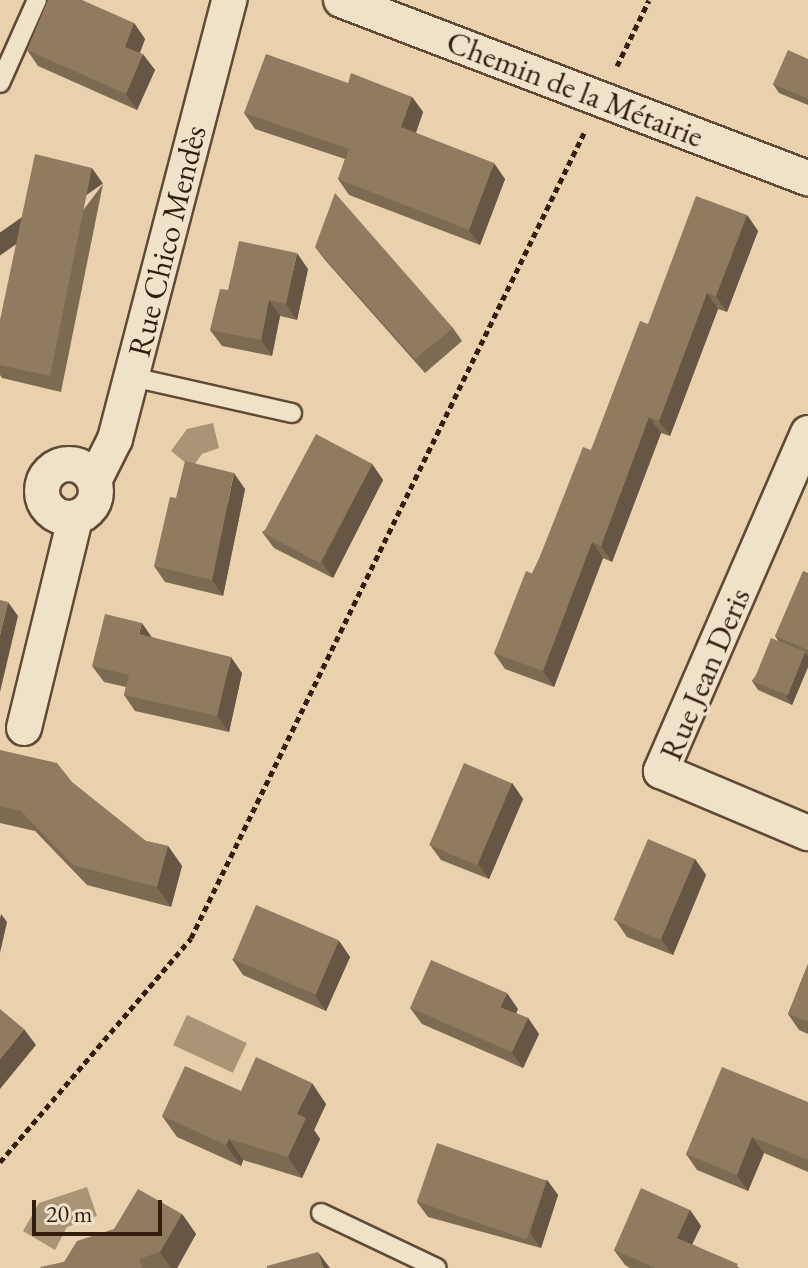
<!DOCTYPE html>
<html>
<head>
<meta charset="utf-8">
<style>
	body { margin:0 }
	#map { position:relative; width:808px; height:1268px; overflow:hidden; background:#e8d1ac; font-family:"EB Garamond",serif }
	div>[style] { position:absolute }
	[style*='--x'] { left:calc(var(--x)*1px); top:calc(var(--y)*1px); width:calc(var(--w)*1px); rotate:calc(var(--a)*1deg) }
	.water>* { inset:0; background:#aa9476; transform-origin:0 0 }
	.path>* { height:5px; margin-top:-2.5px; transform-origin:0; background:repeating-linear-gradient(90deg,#321d0e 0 6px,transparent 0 10px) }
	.roads { filter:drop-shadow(2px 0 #604a36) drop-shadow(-2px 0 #604a36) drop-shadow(0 2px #604a36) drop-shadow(0 -2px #604a36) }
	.lane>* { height:18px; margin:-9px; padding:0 9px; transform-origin:9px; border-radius:9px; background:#f0e1c9 }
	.street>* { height:34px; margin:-17px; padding:0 17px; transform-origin:17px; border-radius:17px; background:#f0e1c9 }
	.street>.ring { margin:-17px; padding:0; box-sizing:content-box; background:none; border:34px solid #f0e1c9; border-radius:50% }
	.wall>* { inset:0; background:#7d6a53 }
	.shaded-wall>* { inset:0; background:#665643; transform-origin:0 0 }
	.building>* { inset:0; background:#917b60; transform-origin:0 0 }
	span { translate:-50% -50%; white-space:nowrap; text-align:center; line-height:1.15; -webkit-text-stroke:7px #f0e1c9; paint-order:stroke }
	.street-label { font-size:32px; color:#321d0e }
	.scale { position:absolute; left:32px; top:1200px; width:130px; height:36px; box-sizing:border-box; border:4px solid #321d0e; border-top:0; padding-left:10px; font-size:24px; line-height:28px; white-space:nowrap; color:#321d0e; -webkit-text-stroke:6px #f0e1c9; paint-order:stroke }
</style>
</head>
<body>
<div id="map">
	<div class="water">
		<i style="clip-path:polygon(213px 423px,219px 448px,202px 454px,192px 468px,171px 451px,187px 429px)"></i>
		<i style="left:187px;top:1015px;width:66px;height:33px;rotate:25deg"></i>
		<i style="clip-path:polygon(87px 1187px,97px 1216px,67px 1227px,55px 1250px,23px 1231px,39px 1203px)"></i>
	</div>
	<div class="path">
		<i style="--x:617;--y:66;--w:73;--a:-64.1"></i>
		<i style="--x:0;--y:1162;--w:294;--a:-49.5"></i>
		<i style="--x:191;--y:938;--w:896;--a:-63.98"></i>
	</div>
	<div class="roads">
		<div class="lane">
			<i style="--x:0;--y:83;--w:91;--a:-66"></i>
			<i style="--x:132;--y:377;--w:164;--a:12.7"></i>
			<i style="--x:321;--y:1213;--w:128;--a:25.4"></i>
		</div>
		<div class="street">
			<i style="--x:341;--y:0;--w:500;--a:20.9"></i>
			<i style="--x:808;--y:433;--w:369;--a:113.5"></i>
			<i style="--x:661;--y:771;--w:160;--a:22.9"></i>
			<i class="ring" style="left:42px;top:464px;width:20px;height:20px"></i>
			<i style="--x:95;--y:479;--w:45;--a:-63.4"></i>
			<i style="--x:115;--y:439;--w:454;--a:-75.4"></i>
			<i style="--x:24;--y:728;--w:216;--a:-76.3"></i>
		</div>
	</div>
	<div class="wall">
		<i style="clip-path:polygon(134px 23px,145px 39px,140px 53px,155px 70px,137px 110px,38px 66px,27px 50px)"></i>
		<i style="clip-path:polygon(808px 59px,808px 105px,779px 93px,773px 84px)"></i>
		<i style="clip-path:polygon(348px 83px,412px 97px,423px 112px,416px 133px,505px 179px,480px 245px,349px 195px,338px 179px,345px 159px,255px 129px,244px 113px)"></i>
		<i style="clip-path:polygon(103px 184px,61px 392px,2px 378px,0 375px,0 320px)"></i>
		<i style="clip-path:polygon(747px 215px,758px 231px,727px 312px,718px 309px,670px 436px,661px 433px,612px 562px,603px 558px,554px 687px,505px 669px,494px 653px,591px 450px,648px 324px)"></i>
		<i style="clip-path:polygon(315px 247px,453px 328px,462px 341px,425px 373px,325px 260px)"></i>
		<i style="clip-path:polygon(308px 269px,297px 320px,280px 316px,272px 356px,222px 346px,210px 330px,228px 290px)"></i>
		<i style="clip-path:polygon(372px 464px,383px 480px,333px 578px,274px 548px,262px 532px)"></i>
		<i style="clip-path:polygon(245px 489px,223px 596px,165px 582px,154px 566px)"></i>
		<i style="clip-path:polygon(808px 573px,808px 667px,792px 705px,758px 690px,752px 681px,779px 642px,775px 636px)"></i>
		<i style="clip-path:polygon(152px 637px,242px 673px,229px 732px,135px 711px,124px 695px,126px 687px,104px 682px,92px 666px)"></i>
		<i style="clip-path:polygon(0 750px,146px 841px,168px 846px,182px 866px,171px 907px,87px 885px,35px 831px,0 823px)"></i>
		<i style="clip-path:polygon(512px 783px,523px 799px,489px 879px,441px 860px,430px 845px)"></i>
		<i style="clip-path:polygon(695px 859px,706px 875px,673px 955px,627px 937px,616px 921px)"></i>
		<i style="clip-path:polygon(339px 941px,350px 957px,326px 1011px,243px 975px,232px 959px)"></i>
		<i style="clip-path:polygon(808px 964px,808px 1034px,799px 1030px,788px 1014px)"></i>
		<i style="clip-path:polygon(410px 1008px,518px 1009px,516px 1013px,528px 1018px,539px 1034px,523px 1068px,422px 1024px)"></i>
		<i style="clip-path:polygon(241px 1091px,326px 1104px,314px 1130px,320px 1139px,302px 1178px,243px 1160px,241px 1166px,177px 1137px,162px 1116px)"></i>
		<i style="clip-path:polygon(808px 1102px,808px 1172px,764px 1153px,748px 1191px,697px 1170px,686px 1154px)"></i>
		<i style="clip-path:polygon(547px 1180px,558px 1195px,541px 1248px,428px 1217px,417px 1202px)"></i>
		<i style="clip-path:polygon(690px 1210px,701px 1226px,692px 1244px,740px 1268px,630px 1268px,625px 1265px,614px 1250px)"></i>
		<i style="clip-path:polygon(182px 1214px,196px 1234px,177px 1268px,41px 1268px,64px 1262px)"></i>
	</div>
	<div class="shaded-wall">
		<i style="clip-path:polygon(134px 23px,145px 39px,136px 62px,125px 47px)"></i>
		<i style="clip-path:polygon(143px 54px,155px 70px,137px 110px,126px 94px)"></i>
		<i style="clip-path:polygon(412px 97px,423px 112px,412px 143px,401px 127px)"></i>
		<i style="clip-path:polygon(494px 163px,505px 179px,480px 245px,469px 230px)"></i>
		<i style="left:92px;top:168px;width:19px;height:212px;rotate:55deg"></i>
		<i style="clip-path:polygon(747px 215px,758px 231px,727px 312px,716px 296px)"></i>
		<i style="clip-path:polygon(297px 253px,308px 269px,297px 320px,286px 304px)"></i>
		<i style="clip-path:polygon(707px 293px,718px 309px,670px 436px,659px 421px)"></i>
		<i style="clip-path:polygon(269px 300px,280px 316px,272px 356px,261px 340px)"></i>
		<i style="clip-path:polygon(649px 417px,661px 433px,612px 562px,601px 546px)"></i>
		<i style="clip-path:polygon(372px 464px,383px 480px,333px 578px,322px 562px)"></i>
		<i style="clip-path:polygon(234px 473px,245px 489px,223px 596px,212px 580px)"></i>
		<i style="clip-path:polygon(592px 542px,603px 558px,554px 687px,543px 671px)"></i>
		<i style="clip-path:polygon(8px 602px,18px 616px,0 692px,0 635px)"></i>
		<i style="clip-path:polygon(142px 623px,153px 639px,139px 634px)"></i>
		<i style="clip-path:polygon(805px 652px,808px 657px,808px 667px,792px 705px,786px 696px)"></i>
		<i style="clip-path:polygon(231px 657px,242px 673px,229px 732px,217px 716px)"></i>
		<i style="clip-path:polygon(512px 783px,523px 799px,489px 879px,478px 864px)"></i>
		<i style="clip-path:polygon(168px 846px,182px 866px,171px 907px,157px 887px)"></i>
		<i style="clip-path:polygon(695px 859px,706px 875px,673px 955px,661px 939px)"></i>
		<i style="clip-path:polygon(1px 914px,7px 922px,0 953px,0 919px)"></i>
		<i style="clip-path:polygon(339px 941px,350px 957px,326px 1011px,315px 995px)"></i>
		<i style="clip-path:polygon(507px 993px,518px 1009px,512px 1022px,500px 1007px)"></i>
		<i style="clip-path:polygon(528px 1018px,539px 1034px,523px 1068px,512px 1052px)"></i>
		<i style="clip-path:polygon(24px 1029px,36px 1045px,0 1089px,0 1059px)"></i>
		<i style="clip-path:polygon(312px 1083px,326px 1104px,314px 1130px,320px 1139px,302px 1178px,288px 1157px,297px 1114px)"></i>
		<i style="clip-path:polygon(752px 1137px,764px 1153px,748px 1191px,737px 1175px)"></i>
		<i style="clip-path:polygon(229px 1139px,243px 1160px,241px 1166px,226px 1145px)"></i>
		<i style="clip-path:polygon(547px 1180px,558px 1195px,541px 1248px,530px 1233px)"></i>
		<i style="clip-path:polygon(690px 1210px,701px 1226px,688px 1253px,677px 1238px)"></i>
		<i style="clip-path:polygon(182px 1214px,196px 1234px,177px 1268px,171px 1268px,160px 1252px)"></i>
		<i style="clip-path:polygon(318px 1252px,330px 1268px,323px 1268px)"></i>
	</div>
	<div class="building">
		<i style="clip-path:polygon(48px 0,82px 0,134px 23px,125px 47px,143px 54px,126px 94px,27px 50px)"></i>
		<i style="clip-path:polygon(788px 50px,808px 59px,808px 99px,773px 84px)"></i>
		<i style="clip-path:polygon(266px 54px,348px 83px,351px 73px,412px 97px,401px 127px,494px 163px,469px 230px,338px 179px,349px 149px,244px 113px)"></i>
		<i style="clip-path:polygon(35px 154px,92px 168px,50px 376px,0 365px,0 320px)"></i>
		<i style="clip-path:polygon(335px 193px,453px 328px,415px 359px,315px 247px)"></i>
		<i style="clip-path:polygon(696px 196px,747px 215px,716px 296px,707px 293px,659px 421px,649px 417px,601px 546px,592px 542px,543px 671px,494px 653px,526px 571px,533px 574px,583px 447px,591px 450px,640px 321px,648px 324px)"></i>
		<i style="clip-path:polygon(239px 241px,297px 253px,286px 304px,269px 300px,261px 340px,210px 330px,220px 289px,228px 290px)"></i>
		<i style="left:316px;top:434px;width:64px;height:112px;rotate:28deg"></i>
		<i style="clip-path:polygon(185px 461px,234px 473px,212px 580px,154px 566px,170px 497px,176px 498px)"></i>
		<i style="clip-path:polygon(803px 571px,808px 573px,808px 650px,775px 636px)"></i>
		<i style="clip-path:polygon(0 600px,8px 602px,0 635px)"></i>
		<i style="clip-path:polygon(105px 614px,142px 623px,139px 634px,231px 657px,217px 716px,124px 695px,129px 675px,92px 666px)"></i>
		<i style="left:771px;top:638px;width:37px;height:47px;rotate:22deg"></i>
		<i style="clip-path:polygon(0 750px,57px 763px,72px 782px,146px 841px,168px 846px,157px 887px,73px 865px,21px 811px,0 806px)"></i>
		<i style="left:464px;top:763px;width:52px;height:89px;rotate:23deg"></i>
		<i style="left:648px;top:839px;width:51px;height:88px;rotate:23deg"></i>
		<i style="left:256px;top:905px;width:90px;height:59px;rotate:23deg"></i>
		<i style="clip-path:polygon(431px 960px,507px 993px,500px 1007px,528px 1018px,512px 1052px,410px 1008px)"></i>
		<i style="clip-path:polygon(808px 964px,808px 1022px,788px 1014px)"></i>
		<i style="clip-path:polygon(0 1009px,24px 1029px,0 1059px)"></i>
		<i style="clip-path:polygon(256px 1057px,312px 1083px,297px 1114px,306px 1118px,288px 1157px,229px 1139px,226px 1145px,162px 1116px,185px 1066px,241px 1091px)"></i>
		<i style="clip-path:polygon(722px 1067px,808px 1102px,808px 1160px,752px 1137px,737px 1175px,686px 1154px)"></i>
		<i style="left:437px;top:1143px;width:116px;height:62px;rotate:19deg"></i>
		<i style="clip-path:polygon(641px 1188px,690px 1210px,677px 1238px,738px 1264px,736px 1268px,656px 1268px,614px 1250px)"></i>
		<i style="clip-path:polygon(138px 1189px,182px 1214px,160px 1252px,139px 1259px,142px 1268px,41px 1268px,40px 1267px,64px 1262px,77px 1241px,114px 1229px)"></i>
		<i style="clip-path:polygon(318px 1252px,323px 1268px,267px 1268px,267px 1266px)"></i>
	</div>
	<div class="street-label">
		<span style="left:575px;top:89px;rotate:21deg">Chemin de la Métairie</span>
		<span style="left:167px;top:241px;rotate:-76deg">Rue Chico Mendès</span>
		<span style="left:705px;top:674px;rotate:-67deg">Rue Jean Deris</span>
	</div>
	<div class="scale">20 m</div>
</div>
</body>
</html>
